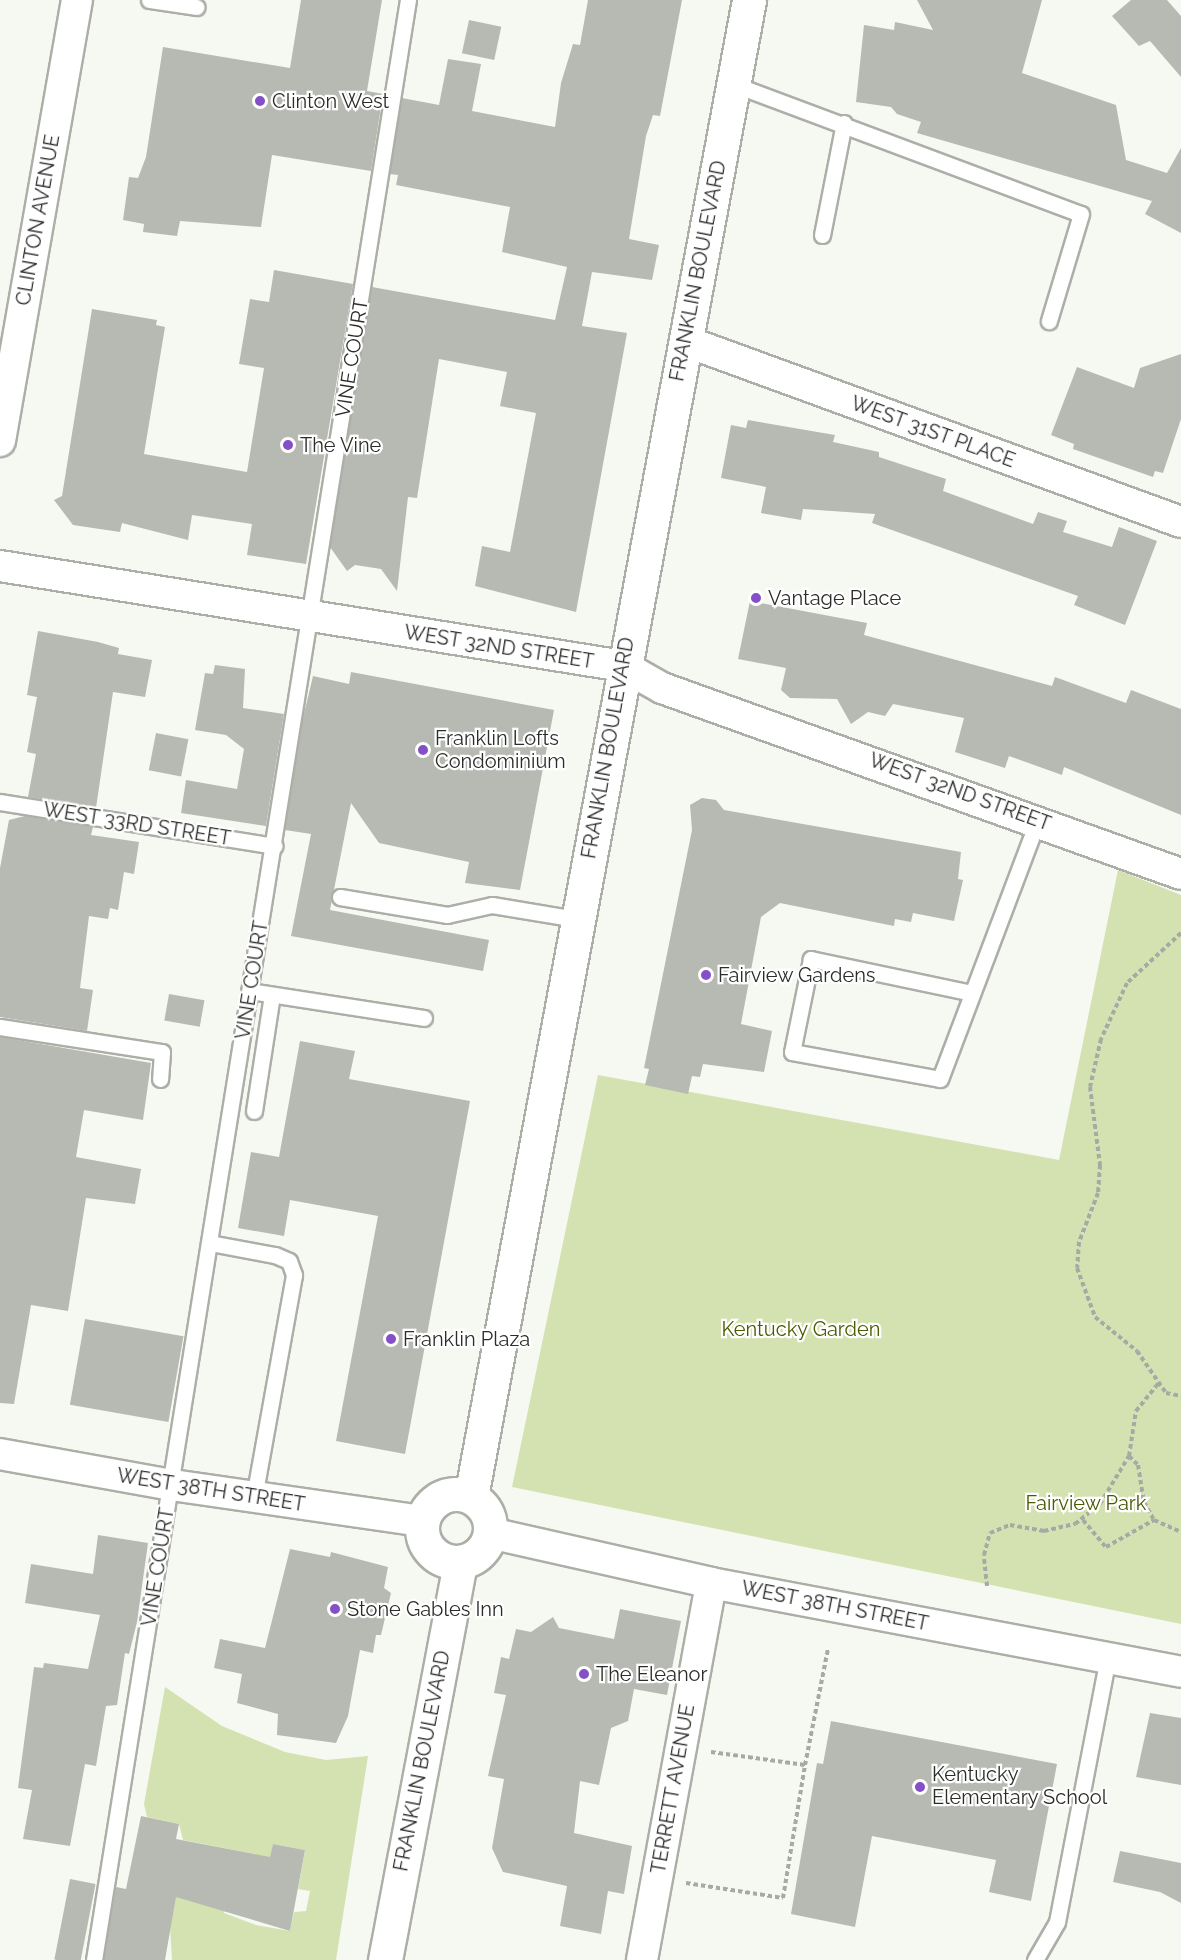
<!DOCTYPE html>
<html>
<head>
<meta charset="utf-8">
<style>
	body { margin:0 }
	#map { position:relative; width:1181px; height:1960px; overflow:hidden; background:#f6f9f1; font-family:Raleway,sans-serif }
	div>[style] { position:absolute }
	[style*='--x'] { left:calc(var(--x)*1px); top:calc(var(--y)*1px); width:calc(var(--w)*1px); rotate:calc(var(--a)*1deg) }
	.green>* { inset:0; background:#d4e2b2 }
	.building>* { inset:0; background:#b7bab2; transform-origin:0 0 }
	.path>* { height:4px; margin-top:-2px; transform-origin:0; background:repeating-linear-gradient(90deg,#a7a9a4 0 4.5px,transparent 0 7.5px) }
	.roads { filter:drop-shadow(2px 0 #acafa7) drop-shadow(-2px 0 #acafa7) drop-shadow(0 2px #acafa7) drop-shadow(0 -2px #acafa7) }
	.lane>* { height:15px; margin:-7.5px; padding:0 7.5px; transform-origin:7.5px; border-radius:7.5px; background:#fff }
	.street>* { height:30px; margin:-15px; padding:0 15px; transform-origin:15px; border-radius:15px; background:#fff }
	.secondary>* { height:33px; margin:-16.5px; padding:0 16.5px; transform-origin:16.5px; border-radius:16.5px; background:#fff }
	.secondary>.ring { margin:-16.5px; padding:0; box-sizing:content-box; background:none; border:33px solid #fff; border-radius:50% }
	.dots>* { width:16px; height:16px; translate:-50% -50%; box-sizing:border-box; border:3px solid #fff; border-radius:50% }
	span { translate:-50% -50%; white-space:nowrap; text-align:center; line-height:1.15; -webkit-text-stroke:4.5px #fff; paint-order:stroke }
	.poi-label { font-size:20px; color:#2c2c2a }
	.left { translate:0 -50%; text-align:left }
	.street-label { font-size:20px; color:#2c2c2a }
	.park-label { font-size:20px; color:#4b5b04 }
</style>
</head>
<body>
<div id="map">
	<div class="green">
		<i style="clip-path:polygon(1118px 870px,1181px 895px,1181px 1624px,512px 1487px,598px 1075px,1059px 1160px)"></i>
		<i style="clip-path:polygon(165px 1687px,222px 1726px,285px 1752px,326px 1760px,368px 1756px,336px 1960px,172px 1960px,170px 1927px,142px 1882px,225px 1908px,224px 1913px,256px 1925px,290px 1931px,294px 1912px,306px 1911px,310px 1891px,298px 1889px,305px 1850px,273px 1844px,269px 1865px,255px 1854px,183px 1840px,179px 1824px,147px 1817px,144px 1804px)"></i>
	</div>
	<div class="building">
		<i style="clip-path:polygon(301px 0,382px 0,367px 91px,383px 94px,371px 171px,272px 155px,261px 227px,180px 221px,177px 236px,143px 232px,144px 224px,123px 220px,129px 177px,138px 178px,146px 157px,163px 47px,290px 68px)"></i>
		<i style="clip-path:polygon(588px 0,682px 0,660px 116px,653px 115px,646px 136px,629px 239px,659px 245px,652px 280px,592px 272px,582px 326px,627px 333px,576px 612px,475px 586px,482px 546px,510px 552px,536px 413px,500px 406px,507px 372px,439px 359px,417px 498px,408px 497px,397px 591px,381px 569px,355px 565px,347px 571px,330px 547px,372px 287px,555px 320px,567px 267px,502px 252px,510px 207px,396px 185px,398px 175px,390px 174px,402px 98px,439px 105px,448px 59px,481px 64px,472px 111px,555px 127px,561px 83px,573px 44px,580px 45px)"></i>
		<i style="clip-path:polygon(917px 0,1042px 0,1022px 73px,1116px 105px,1126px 160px,1167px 173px,1181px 148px,1181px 233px,1145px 214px,1152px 201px,917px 133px,921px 122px,897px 114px,891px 107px,856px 102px,864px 25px,894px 30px,895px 22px,933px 30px)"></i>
		<i style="clip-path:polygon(1131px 0,1167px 0,1181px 16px,1181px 77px,1150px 41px,1139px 46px,1112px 16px)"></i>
		<i style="left:469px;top:20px;width:33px;height:34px;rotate:12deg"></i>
		<i style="clip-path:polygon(274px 270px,353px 284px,306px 564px,247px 555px,252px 524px,192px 515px,188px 540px,122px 523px,120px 532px,73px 525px,54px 500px,62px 496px,92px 309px,157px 320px,156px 325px,165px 327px,144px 454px,247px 472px,264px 368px,239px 364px,250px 299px,269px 302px)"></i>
		<i style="clip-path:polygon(1181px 354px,1181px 419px,1163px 473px,1155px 471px,1153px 477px,1073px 449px,1074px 444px,1051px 435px,1077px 367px,1134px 388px,1140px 368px)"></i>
		<i style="clip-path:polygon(748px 420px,835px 435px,833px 442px,879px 452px,879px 457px,946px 479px,943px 491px,1033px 524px,1038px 512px,1067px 521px,1063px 532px,1112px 547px,1119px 527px,1157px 541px,1125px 625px,1074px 605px,1078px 596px,872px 523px,875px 514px,803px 509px,801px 520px,761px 513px,766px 487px,721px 478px,731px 425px,746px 428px)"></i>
		<i style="clip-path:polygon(750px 601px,867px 623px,864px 635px,1052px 686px,1055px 677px,1126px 703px,1131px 690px,1181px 709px,1181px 815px,1064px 767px,1062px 775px,1009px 756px,1005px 768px,955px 752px,964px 718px,893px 704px,885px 716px,868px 712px,851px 724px,837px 699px,790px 698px,781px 690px,786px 668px,738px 659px)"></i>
		<i style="clip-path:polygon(38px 631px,98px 642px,119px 648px,118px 654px,152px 660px,145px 697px,113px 692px,96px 808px,28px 797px,36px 754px,27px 752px,37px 697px,27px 695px)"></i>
		<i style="clip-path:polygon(215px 665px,245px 669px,243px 708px,284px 714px,266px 826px,181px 813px,186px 780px,237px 789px,244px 749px,226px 735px,195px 730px,205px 673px,213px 674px)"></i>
		<i style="clip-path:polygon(351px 672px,554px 710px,520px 890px,465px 883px,469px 862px,379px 843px,351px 803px,330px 910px,489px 940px,483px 971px,291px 936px,311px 834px,285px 830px,303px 718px,313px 676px,349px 684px)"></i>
		<i style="left:156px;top:733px;width:33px;height:38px;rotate:11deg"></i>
		<i style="clip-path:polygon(702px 798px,716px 800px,724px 810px,961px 852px,958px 879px,963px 880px,954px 921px,913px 913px,911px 922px,895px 919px,894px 926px,780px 903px,761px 917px,741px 1024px,772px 1031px,764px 1072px,703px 1064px,700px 1077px,692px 1076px,688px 1094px,645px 1085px,649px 1069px,644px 1068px,692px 830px,690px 805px)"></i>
		<i style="clip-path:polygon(25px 816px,93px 827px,91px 835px,139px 842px,134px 874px,124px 872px,118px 910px,110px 908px,108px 919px,89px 916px,80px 988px,93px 990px,87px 1031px,0 1017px,0 868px,9px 820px)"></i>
		<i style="left:169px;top:994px;width:36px;height:27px;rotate:10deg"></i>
		<i style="clip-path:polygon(0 1037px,151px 1063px,143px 1120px,84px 1110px,76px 1157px,141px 1169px,135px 1204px,86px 1198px,68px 1311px,31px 1305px,14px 1404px,0 1403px)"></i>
		<i style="clip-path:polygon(300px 1041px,355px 1051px,349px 1079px,470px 1101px,405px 1454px,336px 1441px,378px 1216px,290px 1200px,284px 1236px,238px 1228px,251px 1152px,279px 1157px)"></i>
		<i style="left:85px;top:1319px;width:100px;height:87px;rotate:10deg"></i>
		<i style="clip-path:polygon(98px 1535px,148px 1543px,137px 1622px,129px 1654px,125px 1653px,117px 1705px,106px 1706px,96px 1766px,85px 1764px,70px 1846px,23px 1839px,32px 1790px,18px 1788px,34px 1667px,43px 1668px,44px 1663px,88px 1669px,100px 1615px,25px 1603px,31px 1564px,93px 1574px)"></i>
		<i style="clip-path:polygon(290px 1549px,330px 1557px,331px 1552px,388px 1567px,384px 1588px,391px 1593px,381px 1635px,376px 1635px,373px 1653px,360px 1650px,348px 1716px,336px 1743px,277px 1735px,278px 1714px,237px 1703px,242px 1674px,214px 1668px,220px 1639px,265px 1648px)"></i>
		<i style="clip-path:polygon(620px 1609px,681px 1621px,667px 1695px,634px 1689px,628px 1721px,611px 1728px,599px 1785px,580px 1781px,574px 1833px,632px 1846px,624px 1894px,608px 1891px,601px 1934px,560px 1926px,567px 1886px,503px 1872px,492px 1848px,504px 1779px,488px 1776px,506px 1695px,494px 1693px,501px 1657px,509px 1659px,516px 1629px,531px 1632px,553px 1617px,559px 1628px,614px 1639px)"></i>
		<i style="clip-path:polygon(1150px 1713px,1181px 1718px,1181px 1785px,1136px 1777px)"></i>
		<i style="clip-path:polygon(831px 1721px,1057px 1764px,1031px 1901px,989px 1892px,996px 1860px,872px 1836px,855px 1927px,791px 1914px,817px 1763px,823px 1764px)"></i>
		<i style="clip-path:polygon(141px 1816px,179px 1824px,176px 1839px,270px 1857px,273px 1844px,305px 1850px,290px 1931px,176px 1897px,165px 1960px,104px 1960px,116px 1887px,126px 1889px)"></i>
		<i style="clip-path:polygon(1120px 1851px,1181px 1863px,1181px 1903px,1160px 1892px,1113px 1882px)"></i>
		<i style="left:70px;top:1879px;width:26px;height:82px;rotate:11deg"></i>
	</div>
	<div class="path">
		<i style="--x:1181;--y:933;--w:74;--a:137.2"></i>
		<i style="--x:1127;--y:983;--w:62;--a:114.9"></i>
		<i style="--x:1101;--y:1039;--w:49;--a:102.9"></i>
		<i style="--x:1090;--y:1087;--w:79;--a:82.7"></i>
		<i style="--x:1100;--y:1165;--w:28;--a:94"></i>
		<i style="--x:1098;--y:1193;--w:53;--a:111.2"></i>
		<i style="--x:1079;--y:1242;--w:26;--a:94"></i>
		<i style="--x:1077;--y:1268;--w:52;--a:69.8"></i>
		<i style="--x:1095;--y:1317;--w:54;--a:39"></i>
		<i style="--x:1137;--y:1351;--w:51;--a:55.4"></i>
		<i style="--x:1166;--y:1393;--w:15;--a:11"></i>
		<i style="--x:1129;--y:1456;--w:13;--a:45"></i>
		<i style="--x:1138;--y:1465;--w:37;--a:81"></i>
		<i style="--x:1144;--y:1502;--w:21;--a:61"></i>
		<i style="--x:1154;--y:1520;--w:30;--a:24"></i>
		<i style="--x:1083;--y:1520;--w:35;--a:50"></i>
		<i style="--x:1106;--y:1547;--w:55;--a:-29.4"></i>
		<i style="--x:987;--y:1586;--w:31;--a:-96"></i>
		<i style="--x:984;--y:1555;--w:23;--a:-75"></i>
		<i style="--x:990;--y:1533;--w:22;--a:-22"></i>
		<i style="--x:1010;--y:1525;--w:35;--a:10"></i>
		<i style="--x:1044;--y:1531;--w:32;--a:-13"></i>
		<i style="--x:1075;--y:1524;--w:32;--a:-39"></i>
		<i style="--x:1100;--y:1504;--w:56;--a:-58.9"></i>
		<i style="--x:1129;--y:1456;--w:46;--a:-81.2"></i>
		<i style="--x:1136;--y:1411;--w:35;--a:-51"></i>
		<i style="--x:711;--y:1752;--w:95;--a:7.9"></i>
		<i style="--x:805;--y:1765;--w:118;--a:-78.8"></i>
		<i style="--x:686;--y:1883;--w:98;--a:8.8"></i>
		<i style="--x:783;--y:1898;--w:135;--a:-80.6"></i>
	</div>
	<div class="roads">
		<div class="lane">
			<i style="--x:149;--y:0;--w:48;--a:8.5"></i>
			<i style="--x:733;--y:84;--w:371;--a:20.5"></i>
			<i style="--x:1081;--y:214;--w:112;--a:106.7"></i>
			<i style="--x:822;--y:235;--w:114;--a:-78.9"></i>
			<i style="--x:0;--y:802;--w:278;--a:9.1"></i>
			<i style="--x:340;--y:897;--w:109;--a:9.5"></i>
			<i style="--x:447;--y:915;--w:46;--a:-12.5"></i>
			<i style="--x:492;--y:905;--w:86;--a:9.4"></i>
			<i style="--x:250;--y:991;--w:176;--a:8.8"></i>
			<i style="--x:972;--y:993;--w:165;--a:-168.1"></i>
			<i style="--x:811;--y:959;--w:95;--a:101.5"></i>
			<i style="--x:792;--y:1052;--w:150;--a:10.3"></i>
			<i style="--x:940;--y:1079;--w:278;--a:-69.3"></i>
			<i style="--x:0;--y:1027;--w:164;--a:8.8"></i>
			<i style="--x:162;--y:1052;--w:27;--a:94"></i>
			<i style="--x:254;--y:1111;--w:117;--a:-81.2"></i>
			<i style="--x:210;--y:1243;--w:66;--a:10.5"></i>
			<i style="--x:275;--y:1255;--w:15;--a:23"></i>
			<i style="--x:289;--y:1261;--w:15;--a:70"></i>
			<i style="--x:294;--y:1275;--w:226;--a:100.2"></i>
			<i style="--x:94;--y:1960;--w:1985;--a:-80.9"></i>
			<i style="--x:1035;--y:1960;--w:44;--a:-59.9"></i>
			<i style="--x:1057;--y:1922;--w:269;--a:-79.1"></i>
		</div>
		<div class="street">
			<i style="--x:685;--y:341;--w:528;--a:20.05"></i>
			<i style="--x:0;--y:441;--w:448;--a:-80.1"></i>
			<i style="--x:0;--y:566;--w:631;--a:9.12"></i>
			<i style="--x:623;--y:666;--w:45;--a:29.4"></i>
			<i style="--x:662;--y:688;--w:551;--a:19.72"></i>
			<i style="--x:0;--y:1454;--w:175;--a:10.2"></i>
			<i style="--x:172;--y:1485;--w:254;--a:8.2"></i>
			<i style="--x:490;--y:1533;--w:227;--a:12.7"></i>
			<i style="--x:711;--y:1583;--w:478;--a:10.7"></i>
			<i style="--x:642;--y:1960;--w:383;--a:-79.6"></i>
		</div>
		<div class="secondary">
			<i class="ring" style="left:422px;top:1494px;width:35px;height:35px"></i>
			<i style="--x:471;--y:1497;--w:1523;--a:-79.48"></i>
			<i style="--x:385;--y:1960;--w:405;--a:-79.3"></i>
		</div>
	</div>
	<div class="dots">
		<i style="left:260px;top:101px;background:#854fc7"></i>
		<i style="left:288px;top:445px;background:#854fc7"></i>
		<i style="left:756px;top:598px;background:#854fc7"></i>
		<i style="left:423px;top:750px;background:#854fc7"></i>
		<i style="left:706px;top:975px;background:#854fc7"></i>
		<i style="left:391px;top:1339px;background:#854fc7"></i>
		<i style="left:335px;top:1609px;background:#854fc7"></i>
		<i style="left:584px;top:1674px;background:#854fc7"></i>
		<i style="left:920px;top:1787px;background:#854fc7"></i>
	</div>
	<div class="poi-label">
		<span class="left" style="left:272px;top:101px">Clinton West</span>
		<span class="left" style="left:300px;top:445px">The Vine</span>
		<span class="left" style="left:768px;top:598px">Vantage Place</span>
		<span class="left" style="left:435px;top:750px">Franklin Lofts<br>Condominium</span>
		<span class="left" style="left:718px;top:975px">Fairview Gardens</span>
		<span class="left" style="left:403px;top:1339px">Franklin Plaza</span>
		<span class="left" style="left:347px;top:1609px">Stone Gables Inn</span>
		<span class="left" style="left:596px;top:1674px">The Eleanor</span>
		<span class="left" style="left:932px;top:1786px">Kentucky<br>Elementary School</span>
	</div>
	<div class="street-label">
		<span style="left:38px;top:220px;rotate:-80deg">CLINTON AVENUE</span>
		<span style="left:698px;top:271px;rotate:-79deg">FRANKLIN BOULEVARD</span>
		<span style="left:352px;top:358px;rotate:-81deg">VINE COURT</span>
		<span style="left:933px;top:432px;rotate:20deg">WEST 31ST PLACE</span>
		<span style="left:499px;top:647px;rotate:9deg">WEST 32ND STREET</span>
		<span style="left:608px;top:748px;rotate:-80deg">FRANKLIN BOULEVARD</span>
		<span style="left:960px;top:792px;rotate:20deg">WEST 32ND STREET</span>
		<span style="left:137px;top:824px;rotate:9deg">WEST 33RD STREET</span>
		<span style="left:252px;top:980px;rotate:-81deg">VINE COURT</span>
		<span style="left:211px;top:1490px;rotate:9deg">WEST 38TH STREET</span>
		<span style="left:158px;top:1567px;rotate:-81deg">VINE COURT</span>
		<span style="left:835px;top:1606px;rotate:11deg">WEST 38TH STREET</span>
		<span style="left:422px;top:1761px;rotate:-79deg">FRANKLIN BOULEVARD</span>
		<span style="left:673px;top:1789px;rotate:-80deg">TERRETT AVENUE</span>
	</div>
	<div class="park-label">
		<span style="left:801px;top:1329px">Kentucky Garden</span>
		<span style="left:1086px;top:1503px">Fairview Park</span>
	</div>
</div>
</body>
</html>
